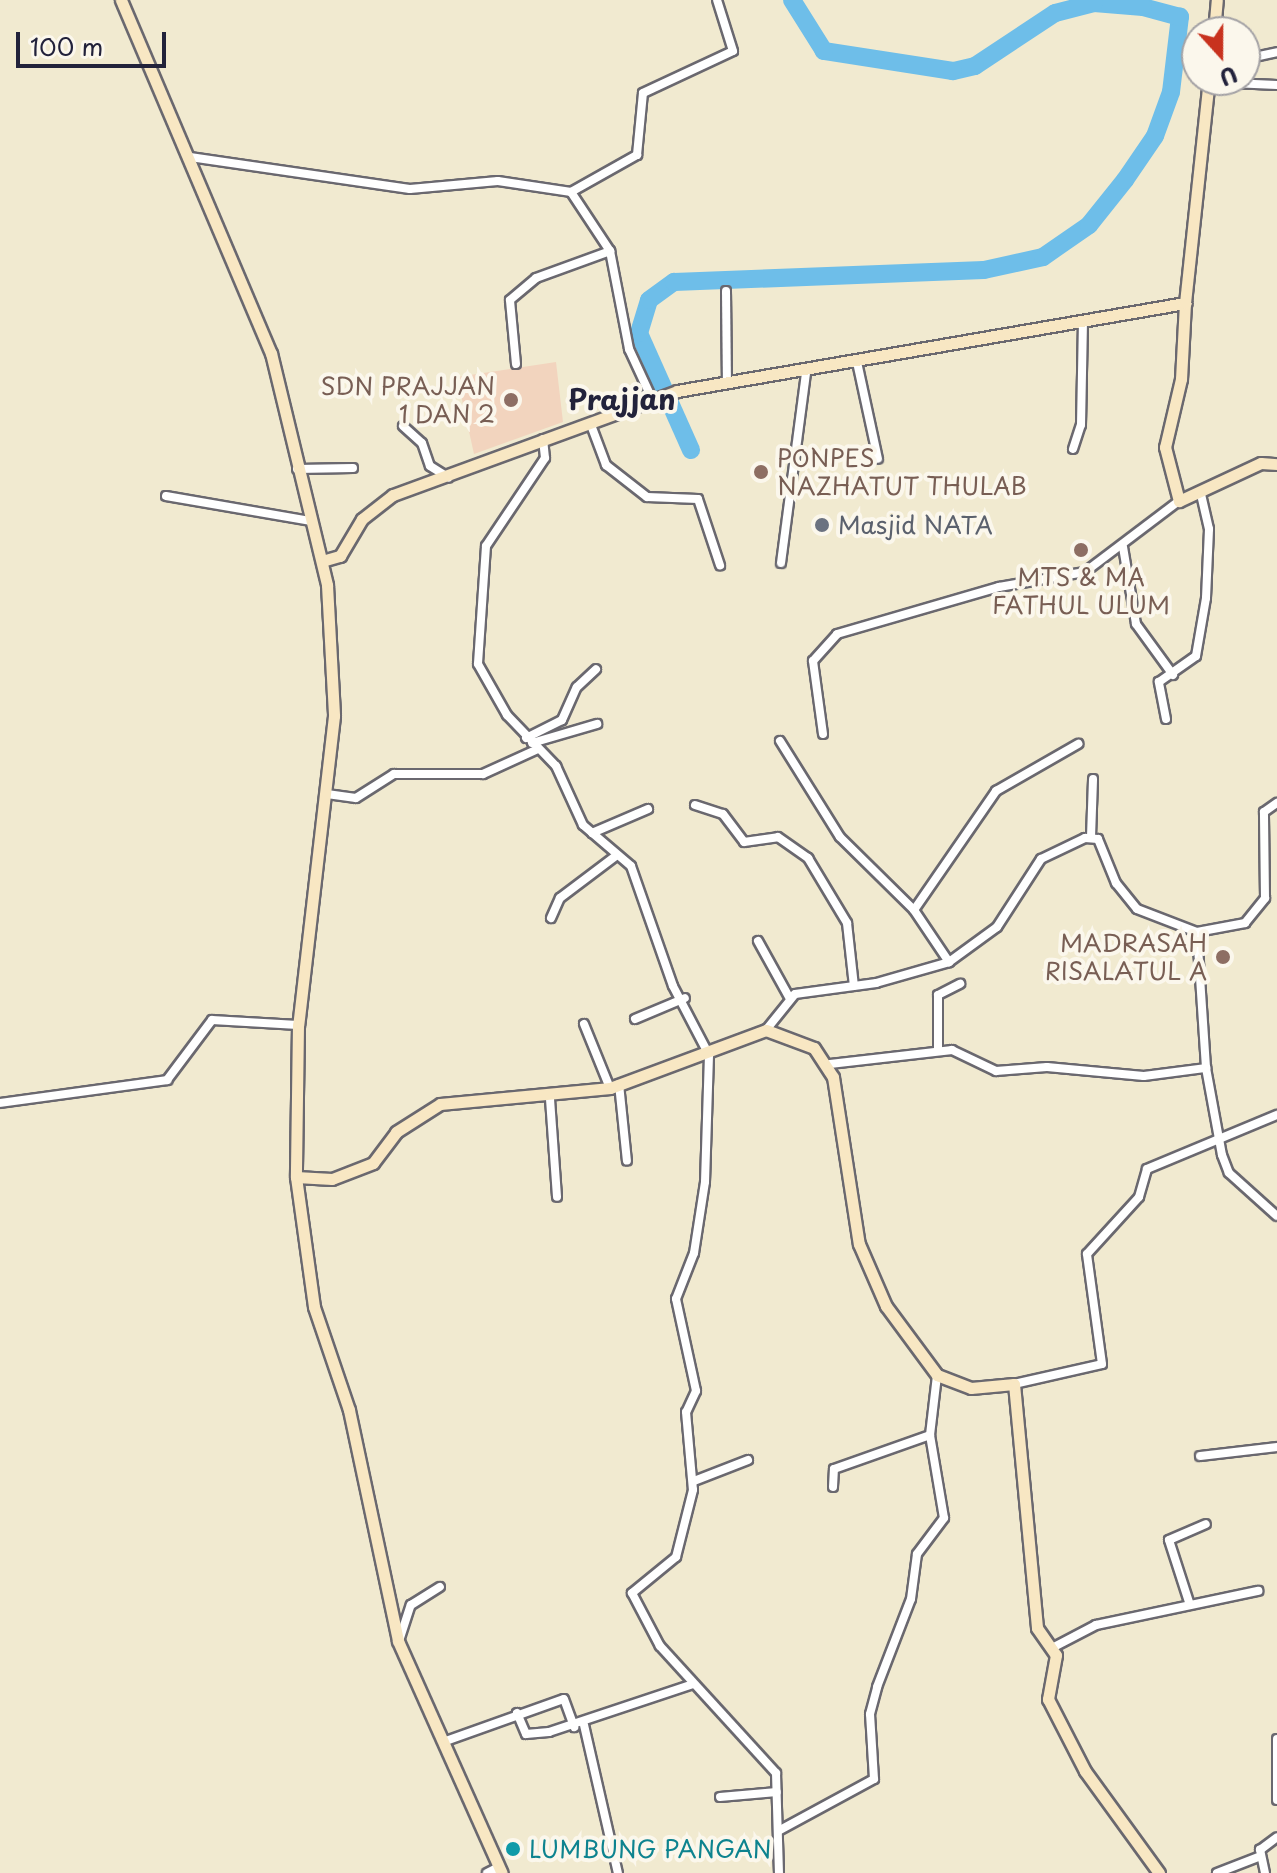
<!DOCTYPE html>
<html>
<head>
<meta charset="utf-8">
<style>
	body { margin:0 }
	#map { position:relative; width:1277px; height:1873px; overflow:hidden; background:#f1ead0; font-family:"Playpen Sans",sans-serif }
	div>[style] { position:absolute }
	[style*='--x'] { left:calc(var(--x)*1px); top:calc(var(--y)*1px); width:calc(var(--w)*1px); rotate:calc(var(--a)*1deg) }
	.built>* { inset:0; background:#f2d4be }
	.river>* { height:18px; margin:-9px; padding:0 9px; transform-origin:9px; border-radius:9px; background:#6ebee9 }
	.roads { filter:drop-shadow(2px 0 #6a686f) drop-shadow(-2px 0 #6a686f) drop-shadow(0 2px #6a686f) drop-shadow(0 -2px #6a686f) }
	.street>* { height:8px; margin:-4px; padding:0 4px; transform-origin:4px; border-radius:4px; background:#fff }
	.secondary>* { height:11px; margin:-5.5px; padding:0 5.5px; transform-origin:5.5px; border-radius:5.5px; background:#f8e7c3 }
	.dots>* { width:22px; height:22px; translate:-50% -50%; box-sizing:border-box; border:4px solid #fbf7ec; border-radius:50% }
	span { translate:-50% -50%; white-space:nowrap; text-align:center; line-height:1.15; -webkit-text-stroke:8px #fbf7ec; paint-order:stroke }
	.education-label { font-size:24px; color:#785e54 }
	.right { translate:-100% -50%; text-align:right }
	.left { translate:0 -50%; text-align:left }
	.worship-label { font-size:24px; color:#5b616d }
	.culture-label { font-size:24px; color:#0d838f }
	.quarter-label { font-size:28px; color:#22223b; font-weight:700 }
	.north { position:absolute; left:1181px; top:16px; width:80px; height:80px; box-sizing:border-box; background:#fbf7ec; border:2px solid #a4a2a5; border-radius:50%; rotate:159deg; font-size:22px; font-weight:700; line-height:32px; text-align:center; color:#22223b }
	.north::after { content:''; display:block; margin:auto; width:28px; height:36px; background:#c8321e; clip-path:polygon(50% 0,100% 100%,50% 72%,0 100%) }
	.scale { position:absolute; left:16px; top:32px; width:150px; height:36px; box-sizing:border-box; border:4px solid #22223b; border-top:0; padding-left:10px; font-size:24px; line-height:28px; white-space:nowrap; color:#22223b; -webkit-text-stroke:6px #fbf7ec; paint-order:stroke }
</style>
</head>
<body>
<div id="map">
	<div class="built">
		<i style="clip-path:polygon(556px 362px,563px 422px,474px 454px,457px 377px)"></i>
	</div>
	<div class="river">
		<i style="--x:691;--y:450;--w:128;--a:-114"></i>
		<i style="--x:639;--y:333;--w:34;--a:-73"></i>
		<i style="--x:649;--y:300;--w:31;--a:-36"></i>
		<i style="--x:674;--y:282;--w:310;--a:-2.2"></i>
		<i style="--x:984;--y:270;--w:60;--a:-12.4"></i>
		<i style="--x:1043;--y:257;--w:56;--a:-34.8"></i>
		<i style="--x:1089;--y:225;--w:58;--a:-51.3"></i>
		<i style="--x:1125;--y:180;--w:53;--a:-55.7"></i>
		<i style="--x:1155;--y:136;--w:47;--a:-70"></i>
		<i style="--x:1171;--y:92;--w:76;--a:-83.2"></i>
		<i style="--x:1180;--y:17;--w:38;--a:-165"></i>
		<i style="--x:1143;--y:7;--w:49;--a:-175.3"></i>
		<i style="--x:1094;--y:3;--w:40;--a:165.6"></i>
		<i style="--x:1055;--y:13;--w:96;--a:146.5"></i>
		<i style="--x:975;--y:66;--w:23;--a:167"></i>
		<i style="--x:953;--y:71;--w:131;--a:-171.2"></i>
		<i style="--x:824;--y:51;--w:60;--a:-122.1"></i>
	</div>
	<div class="roads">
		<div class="street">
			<i style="--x:1245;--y:59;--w:33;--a:-12"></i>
			<i style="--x:1209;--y:82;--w:68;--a:2.5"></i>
			<i style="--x:190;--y:157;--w:222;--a:8.3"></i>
			<i style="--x:410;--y:189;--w:88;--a:-5.2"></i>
			<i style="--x:498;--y:181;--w:74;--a:8.6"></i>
			<i style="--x:571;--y:192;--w:71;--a:56.5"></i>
			<i style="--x:610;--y:251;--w:100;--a:79"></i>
			<i style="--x:629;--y:349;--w:57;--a:65.2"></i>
			<i style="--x:571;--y:192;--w:76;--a:-29.3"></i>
			<i style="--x:637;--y:155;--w:62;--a:-84.5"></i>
			<i style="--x:643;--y:93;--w:99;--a:-25"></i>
			<i style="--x:733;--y:51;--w:53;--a:-107.4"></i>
			<i style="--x:726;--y:291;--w:91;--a:89.4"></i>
			<i style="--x:857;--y:362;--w:99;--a:77.8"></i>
			<i style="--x:516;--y:364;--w:64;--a:-95.4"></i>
			<i style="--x:510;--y:300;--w:34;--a:-40"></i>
			<i style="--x:536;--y:278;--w:79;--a:-20"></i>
			<i style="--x:591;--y:425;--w:43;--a:69.4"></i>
			<i style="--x:606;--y:465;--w:52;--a:38"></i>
			<i style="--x:647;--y:497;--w:51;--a:2.2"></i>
			<i style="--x:698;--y:499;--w:70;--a:71.6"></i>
			<i style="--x:403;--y:426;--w:25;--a:42"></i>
			<i style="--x:422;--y:443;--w:24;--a:71"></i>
			<i style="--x:430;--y:466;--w:22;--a:32"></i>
			<i style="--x:543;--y:439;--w:19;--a:84"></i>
			<i style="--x:545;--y:458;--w:106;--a:123.8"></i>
			<i style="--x:486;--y:546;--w:118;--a:93.9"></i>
			<i style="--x:478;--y:664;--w:59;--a:60.4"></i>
			<i style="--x:507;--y:715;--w:71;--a:46.1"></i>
			<i style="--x:556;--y:766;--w:65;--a:65.4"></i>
			<i style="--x:583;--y:825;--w:63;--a:40.5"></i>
			<i style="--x:631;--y:866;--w:127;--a:70.7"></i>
			<i style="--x:673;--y:986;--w:78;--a:62.4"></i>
			<i style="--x:709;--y:1055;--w:127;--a:91.8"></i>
			<i style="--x:705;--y:1182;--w:72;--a:98.8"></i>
			<i style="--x:694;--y:1253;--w:49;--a:111.4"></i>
			<i style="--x:676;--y:1299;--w:94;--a:77.7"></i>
			<i style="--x:696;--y:1391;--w:23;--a:115"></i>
			<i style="--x:686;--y:1412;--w:78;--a:84.9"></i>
			<i style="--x:693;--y:1490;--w:69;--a:104.2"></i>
			<i style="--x:676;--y:1557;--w:57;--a:140.7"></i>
			<i style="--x:632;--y:1593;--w:60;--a:62.2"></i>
			<i style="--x:660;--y:1646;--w:172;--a:47.6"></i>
			<i style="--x:776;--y:1773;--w:100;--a:88.3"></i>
			<i style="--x:1073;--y:449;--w:25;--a:-72"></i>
			<i style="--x:1081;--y:425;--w:102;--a:-88.9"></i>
			<i style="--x:297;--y:469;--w:56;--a:-1"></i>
			<i style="--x:166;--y:496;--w:146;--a:9.8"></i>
			<i style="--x:1123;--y:547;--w:78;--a:80.4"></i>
			<i style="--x:1136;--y:624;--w:63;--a:54"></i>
			<i style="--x:781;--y:563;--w:191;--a:-82.5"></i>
			<i style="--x:1166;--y:719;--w:38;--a:-101"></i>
			<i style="--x:1159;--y:682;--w:45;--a:-35.1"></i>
			<i style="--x:1196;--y:656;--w:59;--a:-80.2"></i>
			<i style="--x:1206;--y:598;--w:69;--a:-87.5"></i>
			<i style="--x:1209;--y:529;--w:39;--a:-103"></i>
			<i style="--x:823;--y:734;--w:74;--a:-97.8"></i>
			<i style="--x:813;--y:661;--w:36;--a:-48"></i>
			<i style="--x:837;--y:634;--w:169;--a:-16.2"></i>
			<i style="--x:999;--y:587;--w:87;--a:-9.9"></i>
			<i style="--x:1085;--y:572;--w:118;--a:-37.1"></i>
			<i style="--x:526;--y:738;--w:40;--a:-26.6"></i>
			<i style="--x:562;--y:720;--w:36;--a:-66"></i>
			<i style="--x:577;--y:687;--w:26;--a:-43"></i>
			<i style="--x:780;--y:741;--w:113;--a:58"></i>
			<i style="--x:840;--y:837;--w:104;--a:44.6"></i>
			<i style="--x:914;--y:910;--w:63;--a:56.1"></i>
			<i style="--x:532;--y:743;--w:68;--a:-16.3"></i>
			<i style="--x:327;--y:794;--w:29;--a:8"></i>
			<i style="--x:356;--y:798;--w:45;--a:-32.3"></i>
			<i style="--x:394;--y:774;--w:89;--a:0"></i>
			<i style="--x:483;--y:774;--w:60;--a:-24.4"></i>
			<i style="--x:695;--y:805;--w:29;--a:18"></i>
			<i style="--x:723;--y:814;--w:35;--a:53"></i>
			<i style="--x:744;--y:842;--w:34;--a:-8"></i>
			<i style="--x:778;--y:837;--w:37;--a:35"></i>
			<i style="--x:808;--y:858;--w:76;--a:59"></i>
			<i style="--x:847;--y:923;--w:63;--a:83.7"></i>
			<i style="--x:592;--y:833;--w:61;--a:-23.2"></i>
			<i style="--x:1091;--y:837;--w:58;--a:-88"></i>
			<i style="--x:914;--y:910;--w:145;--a:-55.4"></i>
			<i style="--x:996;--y:791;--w:95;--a:-29.8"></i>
			<i style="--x:551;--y:918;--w:22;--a:-66"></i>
			<i style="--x:560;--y:898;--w:71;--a:-37"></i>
			<i style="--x:1197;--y:932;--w:136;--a:86.2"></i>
			<i style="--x:1206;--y:1068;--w:88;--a:79.6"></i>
			<i style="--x:1222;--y:1155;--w:19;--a:69"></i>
			<i style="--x:1229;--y:1173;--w:64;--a:41.9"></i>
			<i style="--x:758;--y:941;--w:64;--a:61"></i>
			<i style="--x:635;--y:1019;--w:54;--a:-22.8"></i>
			<i style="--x:584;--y:1024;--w:69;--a:67.9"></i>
			<i style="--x:766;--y:1030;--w:46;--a:-51.1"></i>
			<i style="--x:795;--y:994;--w:82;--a:-7.7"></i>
			<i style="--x:876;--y:983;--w:76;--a:-16"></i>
			<i style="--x:949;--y:962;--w:59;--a:-36.1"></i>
			<i style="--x:997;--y:927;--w:81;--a:-57.1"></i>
			<i style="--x:1041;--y:859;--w:49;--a:-25.5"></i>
			<i style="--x:1085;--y:838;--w:13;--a:4"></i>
			<i style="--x:1098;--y:839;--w:48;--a:67.8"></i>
			<i style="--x:1116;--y:883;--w:33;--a:51"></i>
			<i style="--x:1137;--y:909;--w:64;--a:21"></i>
			<i style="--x:1197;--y:932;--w:49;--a:-10.6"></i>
			<i style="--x:1245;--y:923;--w:32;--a:-51"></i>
			<i style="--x:1265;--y:898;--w:86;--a:-90.7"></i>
			<i style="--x:1264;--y:812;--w:16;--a:-35"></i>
			<i style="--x:938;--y:1050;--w:55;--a:-90"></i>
			<i style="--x:938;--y:995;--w:25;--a:-27"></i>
			<i style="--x:830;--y:1064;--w:123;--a:-6.5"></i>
			<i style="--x:952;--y:1050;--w:49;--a:25.5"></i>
			<i style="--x:996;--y:1071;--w:51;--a:-4.5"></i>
			<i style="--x:1047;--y:1067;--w:97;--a:5.3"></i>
			<i style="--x:1144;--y:1076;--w:63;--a:-7.4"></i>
			<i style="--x:619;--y:1084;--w:77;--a:84.1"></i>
			<i style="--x:550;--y:1099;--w:98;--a:85.9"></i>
			<i style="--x:0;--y:1103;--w:169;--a:-7.8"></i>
			<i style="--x:167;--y:1080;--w:75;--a:-53.1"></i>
			<i style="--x:212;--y:1020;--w:86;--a:3.3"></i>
			<i style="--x:1014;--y:1384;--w:90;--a:-12.8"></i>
			<i style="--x:1102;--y:1364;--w:111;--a:-97.8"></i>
			<i style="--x:1087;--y:1254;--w:77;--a:-47.6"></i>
			<i style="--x:1139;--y:1197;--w:29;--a:-74"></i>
			<i style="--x:1147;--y:1169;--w:141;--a:-22.6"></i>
			<i style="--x:1200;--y:1456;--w:78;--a:-6.7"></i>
			<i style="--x:694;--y:1481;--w:58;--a:-21.3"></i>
			<i style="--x:833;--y:1487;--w:18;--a:-87"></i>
			<i style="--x:834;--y:1469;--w:102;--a:-19.5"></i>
			<i style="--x:1189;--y:1602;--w:65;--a:-107.9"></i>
			<i style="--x:1169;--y:1540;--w:40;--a:-23.4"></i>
			<i style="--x:399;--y:1641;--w:38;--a:-72"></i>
			<i style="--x:411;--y:1605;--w:34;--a:-32"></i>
			<i style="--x:1052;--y:1648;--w:50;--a:-27.6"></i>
			<i style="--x:1096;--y:1625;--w:166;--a:-11.9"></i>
			<i style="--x:517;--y:1713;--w:23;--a:67"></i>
			<i style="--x:526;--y:1734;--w:23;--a:-5"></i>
			<i style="--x:549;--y:1732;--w:152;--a:-18.4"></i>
			<i style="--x:584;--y:1725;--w:152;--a:77.1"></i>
			<i style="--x:1277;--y:1739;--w:61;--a:90"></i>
			<i style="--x:443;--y:1742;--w:128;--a:-19.6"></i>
			<i style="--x:564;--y:1699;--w:30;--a:70"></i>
			<i style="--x:720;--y:1797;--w:57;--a:-5"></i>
			<i style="--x:780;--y:1830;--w:107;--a:-28.5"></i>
			<i style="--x:874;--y:1779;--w:65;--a:-93.5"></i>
			<i style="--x:870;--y:1714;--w:28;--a:-75"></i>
			<i style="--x:877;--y:1687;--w:94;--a:-68.9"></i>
			<i style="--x:911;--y:1599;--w:45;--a:-82.4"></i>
			<i style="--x:917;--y:1554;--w:45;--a:-53.1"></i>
			<i style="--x:944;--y:1518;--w:84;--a:-99.6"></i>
			<i style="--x:930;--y:1435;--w:60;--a:-83.3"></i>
			<i style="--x:487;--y:1873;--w:13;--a:-27"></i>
			<i style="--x:1217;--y:1873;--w:47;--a:-21.1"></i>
			<i style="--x:1265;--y:1873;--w:24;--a:-102"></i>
			<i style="--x:1260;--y:1850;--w:21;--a:-37"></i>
		</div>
		<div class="secondary">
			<i style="--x:121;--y:0;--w:384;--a:67"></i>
			<i style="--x:271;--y:353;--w:239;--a:76.4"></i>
			<i style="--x:327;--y:585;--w:131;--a:86.9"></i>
			<i style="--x:334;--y:716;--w:311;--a:96.6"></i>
			<i style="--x:298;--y:1025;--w:152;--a:90.8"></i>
			<i style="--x:296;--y:1177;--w:131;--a:82.1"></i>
			<i style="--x:314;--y:1307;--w:109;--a:71.2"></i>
			<i style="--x:349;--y:1410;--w:236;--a:78"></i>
			<i style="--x:398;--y:1641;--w:254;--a:65.9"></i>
			<i style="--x:1214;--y:32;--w:32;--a:-85"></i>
			<i style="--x:1185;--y:303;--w:76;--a:93"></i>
			<i style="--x:1181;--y:379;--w:70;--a:103.2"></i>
			<i style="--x:1165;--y:447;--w:56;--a:75.5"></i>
			<i style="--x:1179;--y:501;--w:90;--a:-24.9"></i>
			<i style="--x:1261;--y:463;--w:16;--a:4"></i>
			<i style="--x:322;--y:561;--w:19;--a:-16"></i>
			<i style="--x:340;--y:556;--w:43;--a:-59.3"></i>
			<i style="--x:362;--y:519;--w:39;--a:-38"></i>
			<i style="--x:393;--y:495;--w:302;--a:-20.1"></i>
			<i style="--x:677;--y:391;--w:516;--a:-9.83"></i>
			<i style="--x:1185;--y:303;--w:224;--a:-83.9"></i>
			<i style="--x:296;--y:1177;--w:36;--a:3"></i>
			<i style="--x:332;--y:1179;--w:44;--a:-21.3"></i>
			<i style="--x:373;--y:1163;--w:39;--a:-53"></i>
			<i style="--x:396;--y:1132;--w:52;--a:-32.5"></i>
			<i style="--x:440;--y:1104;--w:171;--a:-5.4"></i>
			<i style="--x:610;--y:1088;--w:166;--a:-20.4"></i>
			<i style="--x:766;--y:1030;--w:51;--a:20.6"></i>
			<i style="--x:814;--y:1048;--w:35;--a:57"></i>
			<i style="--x:833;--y:1077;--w:169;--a:81.2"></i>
			<i style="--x:859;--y:1244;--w:68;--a:66.5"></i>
			<i style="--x:886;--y:1306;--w:86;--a:53.5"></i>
			<i style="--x:937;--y:1375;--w:36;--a:21"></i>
			<i style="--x:971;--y:1388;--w:43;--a:-5.3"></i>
			<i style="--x:1014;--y:1384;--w:245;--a:84.6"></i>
			<i style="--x:1037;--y:1628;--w:33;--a:55"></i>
			<i style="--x:1056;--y:1655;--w:45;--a:100.3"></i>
			<i style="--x:1048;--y:1699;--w:81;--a:62.8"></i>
			<i style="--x:1085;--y:1771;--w:126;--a:54"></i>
		</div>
	</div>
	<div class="dots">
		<i style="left:511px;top:400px;background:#8d6e63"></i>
		<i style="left:761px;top:472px;background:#8d6e63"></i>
		<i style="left:822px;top:525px;background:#6b7280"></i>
		<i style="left:1081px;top:550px;background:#8d6e63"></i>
		<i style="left:1223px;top:957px;background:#8d6e63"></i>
		<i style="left:513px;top:1849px;background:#0f9aa8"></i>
	</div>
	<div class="education-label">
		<span class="right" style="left:495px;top:400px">SDN PRAJJAN<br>1 DAN 2</span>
		<span class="left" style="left:777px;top:472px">PONPES<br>NAZHATUT THULAB</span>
		<span style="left:1081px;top:591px">MTS &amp; MA<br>FATHUL ULUM</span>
		<span class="right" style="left:1207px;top:957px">MADRASAH<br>RISALATUL A</span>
	</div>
	<div class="worship-label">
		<span class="left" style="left:838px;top:525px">Masjid NATA</span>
	</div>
	<div class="culture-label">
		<span class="left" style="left:529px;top:1849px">LUMBUNG PANGAN</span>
	</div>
	<div class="quarter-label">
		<span style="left:622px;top:399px">Prajjan</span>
	</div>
	<div class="north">U</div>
	<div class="scale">100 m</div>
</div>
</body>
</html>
